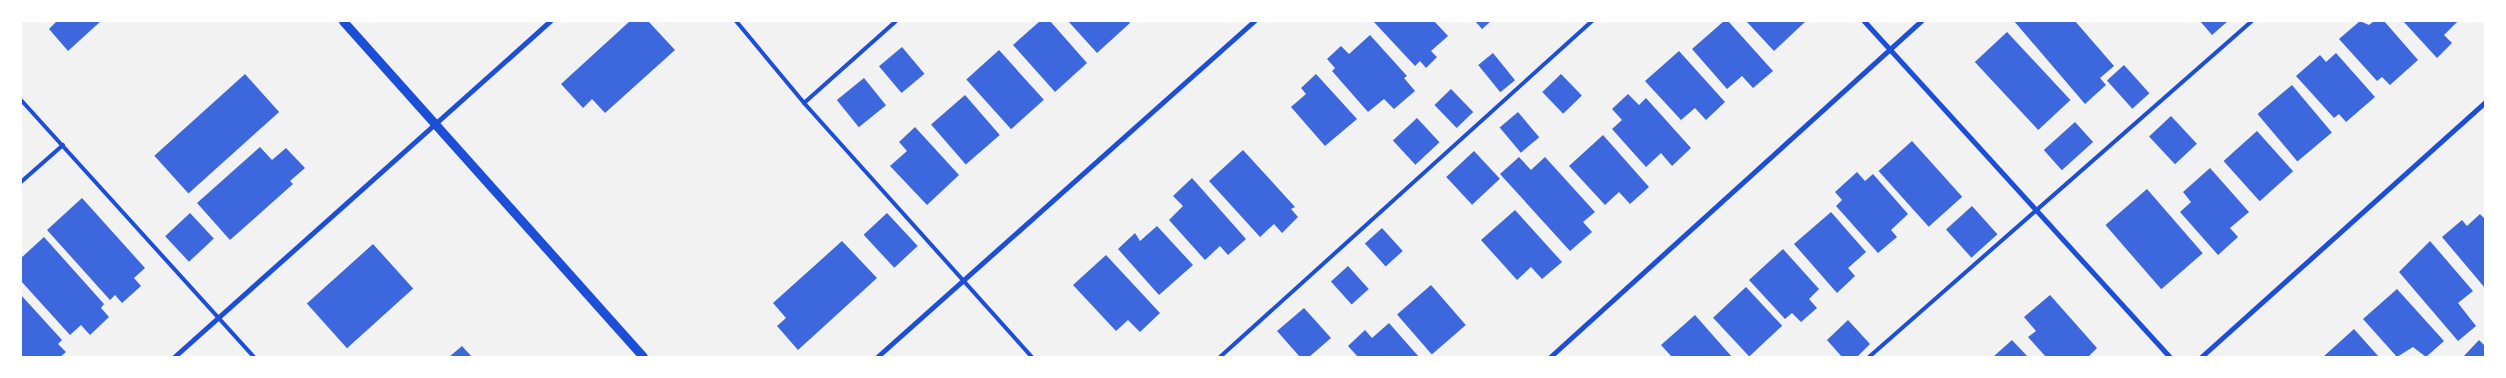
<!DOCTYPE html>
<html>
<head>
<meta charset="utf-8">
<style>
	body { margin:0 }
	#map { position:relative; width:2506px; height:378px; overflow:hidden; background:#f2f2f2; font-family:"Noto Sans",sans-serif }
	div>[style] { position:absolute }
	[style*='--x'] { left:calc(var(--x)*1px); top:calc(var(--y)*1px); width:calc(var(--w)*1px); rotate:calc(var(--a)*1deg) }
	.building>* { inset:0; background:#3d67dc; transform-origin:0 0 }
	.service>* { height:4px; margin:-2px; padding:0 2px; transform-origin:2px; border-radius:2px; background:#1d4ed8 }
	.minor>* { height:5px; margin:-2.5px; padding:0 2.5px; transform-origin:2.5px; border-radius:2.5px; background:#1d4ed8 }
	.tertiary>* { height:9px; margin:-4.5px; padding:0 4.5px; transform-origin:4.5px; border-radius:4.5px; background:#1d4ed8 }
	span { translate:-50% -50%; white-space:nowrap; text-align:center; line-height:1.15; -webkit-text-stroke:4px #fff; paint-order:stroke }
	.frame { position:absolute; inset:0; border:22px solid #fff; pointer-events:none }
</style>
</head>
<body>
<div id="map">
	<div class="building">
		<i style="clip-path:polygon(57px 21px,101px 21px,68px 51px,49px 29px)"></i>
		<i style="clip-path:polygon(630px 21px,648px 21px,675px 50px,605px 113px,592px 99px,583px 108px,561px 84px)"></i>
		<i style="clip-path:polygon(1040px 21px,1050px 21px,1087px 63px,1055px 92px,1013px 45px)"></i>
		<i style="clip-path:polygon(1068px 21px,1128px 21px,1130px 23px,1097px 53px)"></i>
		<i style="clip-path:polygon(1373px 21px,1434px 21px,1448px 36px,1431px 51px,1437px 57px,1426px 68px,1420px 61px,1415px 66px)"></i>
		<i style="clip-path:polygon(1475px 21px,1491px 21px,1482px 29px)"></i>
		<i style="clip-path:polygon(1724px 21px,1728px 21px,1773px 71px,1753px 88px,1742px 76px,1727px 89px,1692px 49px)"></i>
		<i style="clip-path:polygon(1746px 21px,1806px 21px,1774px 51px)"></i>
		<i style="clip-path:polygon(2014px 21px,2075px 21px,2114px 66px,2100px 78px,2106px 85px,2085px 104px)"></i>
		<i style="clip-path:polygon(2200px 21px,2228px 21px,2212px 35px)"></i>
		<i style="clip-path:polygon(2360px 21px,2369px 25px,2374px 21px,2384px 21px,2418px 60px,2390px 85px,2382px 77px,2377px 81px,2339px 39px)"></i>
		<i style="clip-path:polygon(2403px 21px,2458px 21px,2444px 35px,2452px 43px,2437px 58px)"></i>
		<i style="left:2007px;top:32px;width:93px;height:44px;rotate:47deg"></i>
		<i style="clip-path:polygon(1370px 35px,1407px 76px,1404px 78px,1415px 91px,1394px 109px,1384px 99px,1368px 112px,1332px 71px,1335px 68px,1327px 59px,1341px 46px,1349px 54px)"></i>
		<i style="left:902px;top:47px;width:35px;height:30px;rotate:50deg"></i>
		<i style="left:999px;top:50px;width:67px;height:44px;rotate:48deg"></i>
		<i style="clip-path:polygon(1679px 51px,1725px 102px,1706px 120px,1695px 108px,1681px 120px,1645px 81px)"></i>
		<i style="left:1493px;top:53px;width:35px;height:19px;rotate:51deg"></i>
		<i style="clip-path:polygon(2336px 53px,2375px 97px,2346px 122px,2339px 114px,2334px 118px,2296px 76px,2320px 55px,2326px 62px)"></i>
		<i style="left:2124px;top:65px;width:38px;height:23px;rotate:48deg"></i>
		<i style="left:245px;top:74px;width:51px;height:122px;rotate:48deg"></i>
		<i style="clip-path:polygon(1316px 74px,1357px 119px,1325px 146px,1291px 107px,1306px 94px,1301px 88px)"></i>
		<i style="left:1561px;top:74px;width:30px;height:26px;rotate:46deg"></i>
		<i style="left:864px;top:78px;width:35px;height:35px;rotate:51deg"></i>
		<i style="left:2292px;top:85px;width:62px;height:45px;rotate:50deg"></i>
		<i style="left:1451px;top:89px;width:32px;height:23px;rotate:46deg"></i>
		<i style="clip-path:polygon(1628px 94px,1639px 105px,1646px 98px,1691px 148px,1672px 166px,1661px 153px,1646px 167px,1612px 129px,1622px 120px,1612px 109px)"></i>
		<i style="left:965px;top:95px;width:53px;height:45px;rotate:49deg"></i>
		<i style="left:1518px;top:112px;width:33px;height:24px;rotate:50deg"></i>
		<i style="left:2171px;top:116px;width:38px;height:30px;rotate:47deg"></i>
		<i style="left:1417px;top:118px;width:33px;height:33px;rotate:47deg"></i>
		<i style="left:2075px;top:122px;width:27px;height:42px;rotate:48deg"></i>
		<i style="clip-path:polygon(915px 127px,959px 175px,927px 205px,890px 166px,907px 151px,899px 142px)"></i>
		<i style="left:2257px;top:131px;width:54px;height:45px;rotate:48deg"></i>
		<i style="clip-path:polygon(1603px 135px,1649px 187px,1630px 204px,1619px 192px,1605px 205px,1569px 166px)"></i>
		<i style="left:1912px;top:141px;width:75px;height:45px;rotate:48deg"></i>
		<i style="clip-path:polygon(260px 147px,272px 160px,286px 148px,305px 168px,290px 181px,293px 184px,230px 240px,197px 203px)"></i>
		<i style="clip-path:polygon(1243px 150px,1295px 207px,1291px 209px,1298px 217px,1282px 233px,1274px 224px,1260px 237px,1209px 181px)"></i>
		<i style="left:1474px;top:151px;width:38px;height:38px;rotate:47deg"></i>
		<i style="clip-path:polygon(1519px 157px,1531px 170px,1545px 157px,1595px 212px,1583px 222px,1592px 232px,1570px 251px,1500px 174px)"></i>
		<i style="clip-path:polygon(2210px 168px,2249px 212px,2230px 228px,2238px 237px,2218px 255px,2180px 212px,2191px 202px,2183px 192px)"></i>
		<i style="clip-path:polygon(1857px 172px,1865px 181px,1873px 174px,1908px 214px,1891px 230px,1897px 237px,1878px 253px,1836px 206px,1842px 200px,1835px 192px)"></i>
		<i style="clip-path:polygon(1192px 178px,1246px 239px,1228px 255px,1220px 246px,1205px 260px,1169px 220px,1183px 206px,1173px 196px)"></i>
		<i style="left:2147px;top:189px;width:85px;height:55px;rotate:49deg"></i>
		<i style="clip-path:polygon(82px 198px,145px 268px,134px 278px,141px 286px,122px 303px,115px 295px,110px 300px,47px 230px)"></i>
		<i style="left:1972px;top:206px;width:38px;height:35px;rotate:48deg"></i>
		<i style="clip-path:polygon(1515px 210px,1562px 262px,1542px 279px,1531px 267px,1517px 280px,1481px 240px)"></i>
		<i style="clip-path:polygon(1831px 212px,1866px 252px,1848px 268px,1855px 276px,1837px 293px,1794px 244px)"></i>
		<i style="left:190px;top:213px;width:35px;height:34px;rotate:47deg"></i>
		<i style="left:887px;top:213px;width:45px;height:32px;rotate:47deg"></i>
		<i style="clip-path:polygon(2480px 214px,2485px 219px,2485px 288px,2442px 237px,2462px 220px,2467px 226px)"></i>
		<i style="clip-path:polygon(1157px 226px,1193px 265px,1159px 295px,1118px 249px,1135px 233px,1140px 241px)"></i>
		<i style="left:1382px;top:228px;width:31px;height:23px;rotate:48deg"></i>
		<i style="clip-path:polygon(44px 237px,104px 304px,101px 308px,109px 317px,90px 335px,81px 325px,70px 335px,21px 281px,21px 258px)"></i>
		<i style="clip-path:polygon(842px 241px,877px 278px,798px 350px,777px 326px,786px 318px,773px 303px)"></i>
		<i style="clip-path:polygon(2430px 241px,2473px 291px,2458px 303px,2476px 326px,2458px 341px,2399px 272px)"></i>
		<i style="left:373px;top:244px;width:60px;height:89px;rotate:48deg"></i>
		<i style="clip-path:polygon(1783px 249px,1819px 289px,1809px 299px,1817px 308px,1801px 322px,1792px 313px,1785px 319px,1749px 280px)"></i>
		<i style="clip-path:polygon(1106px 255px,1160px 313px,1140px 332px,1128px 320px,1116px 331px,1073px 285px)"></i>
		<i style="left:1348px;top:266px;width:31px;height:23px;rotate:48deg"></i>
		<i style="left:1431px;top:285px;width:53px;height:45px;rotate:49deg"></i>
		<i style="left:1746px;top:287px;width:53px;height:45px;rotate:47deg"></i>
		<i style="clip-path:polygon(2397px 289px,2444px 341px,2426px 357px,2413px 347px,2397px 357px,2363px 319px)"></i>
		<i style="clip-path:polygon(21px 295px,62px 340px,58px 344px,66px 352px,60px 357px,21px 357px)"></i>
		<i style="clip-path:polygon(2050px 295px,2097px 348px,2088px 357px,2046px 357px,2028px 337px,2036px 331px,2024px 317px)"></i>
		<i style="clip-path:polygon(1304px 308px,1331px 338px,1309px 357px,1300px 357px,1277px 331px)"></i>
		<i style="clip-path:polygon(1695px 315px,1732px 357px,1672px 357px,1661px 345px)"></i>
		<i style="clip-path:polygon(1848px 320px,1870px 344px,1857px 357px,1842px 357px,1827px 340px)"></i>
		<i style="clip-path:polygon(1389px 323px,1419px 357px,1358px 357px,1348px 346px,1365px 330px,1372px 338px)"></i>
		<i style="clip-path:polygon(2354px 329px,2379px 357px,2323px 357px)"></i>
		<i style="clip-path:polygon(2012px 340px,2028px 357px,1993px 357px)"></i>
		<i style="clip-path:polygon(2479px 340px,2485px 346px,2485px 357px,2463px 357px)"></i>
		<i style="clip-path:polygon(462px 346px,472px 357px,449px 357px)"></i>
	</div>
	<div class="service">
		<i style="--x:736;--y:21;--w:107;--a:50.3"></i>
		<i style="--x:804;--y:103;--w:341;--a:48.1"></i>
		<i style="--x:21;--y:100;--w:347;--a:47.8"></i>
		<i style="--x:804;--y:103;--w:123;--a:-41.7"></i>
		<i style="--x:21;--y:182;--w:56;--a:-41.4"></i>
		<i style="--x:1220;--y:357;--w:501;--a:-42.09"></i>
		<i style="--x:1869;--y:357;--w:509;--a:-41.26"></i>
	</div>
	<div class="minor">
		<i style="--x:1864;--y:21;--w:454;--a:47.7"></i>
		<i style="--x:174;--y:357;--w:504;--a:-41.78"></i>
		<i style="--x:877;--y:357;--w:505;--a:-41.71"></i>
		<i style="--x:1550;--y:357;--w:501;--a:-42.17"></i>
		<i style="--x:2201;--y:357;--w:382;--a:-41.9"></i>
	</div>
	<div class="tertiary">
		<i style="--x:343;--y:21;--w:450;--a:48.2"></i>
	</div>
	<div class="frame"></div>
</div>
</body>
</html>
